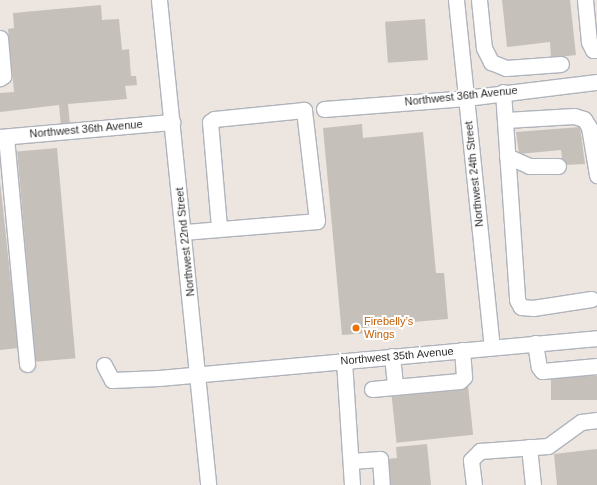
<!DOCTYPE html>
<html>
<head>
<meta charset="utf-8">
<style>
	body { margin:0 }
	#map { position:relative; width:597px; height:485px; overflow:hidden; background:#ede5df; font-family:Arial,sans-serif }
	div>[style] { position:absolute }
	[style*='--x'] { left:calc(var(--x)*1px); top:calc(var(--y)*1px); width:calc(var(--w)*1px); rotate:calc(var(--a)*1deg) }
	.building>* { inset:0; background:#c6c0ba; transform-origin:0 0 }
	.roads { filter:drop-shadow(1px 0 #afb4bc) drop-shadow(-1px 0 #afb4bc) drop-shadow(0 1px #afb4bc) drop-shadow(0 -1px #afb4bc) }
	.minor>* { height:15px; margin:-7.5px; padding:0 7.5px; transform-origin:7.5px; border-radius:7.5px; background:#fff }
	.dots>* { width:11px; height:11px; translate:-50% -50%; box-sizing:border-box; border:2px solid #fff; border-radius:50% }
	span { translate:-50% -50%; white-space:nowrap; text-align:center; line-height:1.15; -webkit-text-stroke:4px #fff; paint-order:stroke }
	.street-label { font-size:11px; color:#2c2c2c }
	.food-label { font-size:11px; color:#c56008 }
	.left { translate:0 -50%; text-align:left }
</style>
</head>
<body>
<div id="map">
	<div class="building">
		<i style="clip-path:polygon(502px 0,570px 0,576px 55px,551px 58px,550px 42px,507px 47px)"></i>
		<i style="clip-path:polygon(101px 5px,102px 20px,119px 19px,122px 50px,129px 49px,131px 76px,136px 76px,137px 85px,125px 86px,127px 99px,68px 104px,70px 125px,61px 126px,59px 105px,0 112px,0 93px,14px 92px,8px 29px,14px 28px,13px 13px)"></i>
		<i style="left:425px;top:19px;width:41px;height:40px;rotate:86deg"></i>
		<i style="clip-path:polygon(362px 124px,363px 138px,423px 132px,436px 273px,444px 273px,448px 319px,367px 326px,368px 333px,342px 335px,323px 128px)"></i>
		<i style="clip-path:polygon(580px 127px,585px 164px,563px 165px,561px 150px,519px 154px,516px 132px)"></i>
		<i style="left:57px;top:148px;width:211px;height:40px;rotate:85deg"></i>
		<i style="clip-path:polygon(0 181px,18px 348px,0 350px)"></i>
		<i style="left:597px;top:376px;width:24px;height:46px;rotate:90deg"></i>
		<i style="left:468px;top:386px;width:49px;height:77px;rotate:84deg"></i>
		<i style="clip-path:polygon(427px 444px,431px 485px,388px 485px,386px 459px,397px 458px,396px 447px)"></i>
		<i style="clip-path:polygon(597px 449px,597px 485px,557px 485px,554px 454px)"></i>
	</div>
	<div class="roads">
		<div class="minor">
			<i style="--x:159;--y:0;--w:487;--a:84.2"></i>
			<i style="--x:456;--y:0;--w:349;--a:84.1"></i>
			<i style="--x:479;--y:0;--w:48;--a:84.1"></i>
			<i style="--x:484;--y:48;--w:16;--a:63"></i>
			<i style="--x:491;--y:62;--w:16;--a:22"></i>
			<i style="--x:506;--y:68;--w:55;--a:-4.2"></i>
			<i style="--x:585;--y:0;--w:42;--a:84.6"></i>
			<i style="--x:589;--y:42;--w:9;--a:63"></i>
			<i style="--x:593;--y:50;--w:4;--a:0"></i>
			<i style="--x:0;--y:38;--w:38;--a:85"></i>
			<i style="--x:3;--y:76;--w:4;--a:146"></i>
			<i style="--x:503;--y:92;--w:208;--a:86.1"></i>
			<i style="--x:517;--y:300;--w:8;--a:60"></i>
			<i style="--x:521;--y:307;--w:12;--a:5"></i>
			<i style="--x:533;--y:308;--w:59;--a:-8.8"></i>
			<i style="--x:324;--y:109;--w:142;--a:-4.4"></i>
			<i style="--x:466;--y:98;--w:132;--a:-7"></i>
			<i style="--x:506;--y:120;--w:68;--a:-3.4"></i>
			<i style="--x:574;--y:116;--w:10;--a:17"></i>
			<i style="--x:584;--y:119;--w:9;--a:58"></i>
			<i style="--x:589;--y:127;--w:49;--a:80.5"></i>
			<i style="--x:0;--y:137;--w:173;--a:-5"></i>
			<i style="--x:6;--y:137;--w:228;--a:84.7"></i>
			<i style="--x:507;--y:156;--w:24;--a:24"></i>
			<i style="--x:529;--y:166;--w:29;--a:0"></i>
			<i style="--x:184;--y:232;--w:133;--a:-4.7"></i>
			<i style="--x:317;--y:221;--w:112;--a:-96.7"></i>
			<i style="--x:304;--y:110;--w:90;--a:174.3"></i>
			<i style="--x:214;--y:119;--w:5;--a:143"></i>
			<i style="--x:210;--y:122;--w:106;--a:85.1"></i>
			<i style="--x:535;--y:343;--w:24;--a:81"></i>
			<i style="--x:539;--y:367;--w:5;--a:53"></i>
			<i style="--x:542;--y:371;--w:55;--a:-5.2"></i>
			<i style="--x:392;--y:356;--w:31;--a:84"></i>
			<i style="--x:344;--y:361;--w:124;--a:86.3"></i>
			<i style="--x:104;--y:365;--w:17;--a:62"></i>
			<i style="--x:112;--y:380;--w:47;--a:-2.4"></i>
			<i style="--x:159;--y:378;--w:440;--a:-5.2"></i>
			<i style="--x:372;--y:389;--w:88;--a:-5.2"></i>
			<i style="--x:460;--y:381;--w:6;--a:-45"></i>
			<i style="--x:464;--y:377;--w:27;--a:-94"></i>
			<i style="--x:529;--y:447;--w:38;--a:84"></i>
			<i style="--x:351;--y:461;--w:29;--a:-4"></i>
			<i style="--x:380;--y:459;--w:26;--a:86"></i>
			<i style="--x:474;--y:485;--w:25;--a:-97"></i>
			<i style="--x:471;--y:460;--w:13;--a:-45"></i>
			<i style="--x:480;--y:451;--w:68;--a:-4.2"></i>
			<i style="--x:548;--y:446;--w:41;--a:-36"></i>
			<i style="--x:581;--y:422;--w:16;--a:-7"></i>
		</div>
	</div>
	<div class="dots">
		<i style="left:356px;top:328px;background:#e8710a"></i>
	</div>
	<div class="street-label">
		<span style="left:461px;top:96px;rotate:-6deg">Northwest 36th Avenue</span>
		<span style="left:86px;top:129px;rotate:-5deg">Northwest 36th Avenue</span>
		<span style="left:474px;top:174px;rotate:-96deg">Northwest 24th Street</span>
		<span style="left:185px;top:242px;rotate:-96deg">Northwest 22nd Street</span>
		<span style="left:397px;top:356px;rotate:-5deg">Northwest 35th Avenue</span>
	</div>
	<div class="food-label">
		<span class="left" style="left:364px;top:328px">Firebelly’s<br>Wings</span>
	</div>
</div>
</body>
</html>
